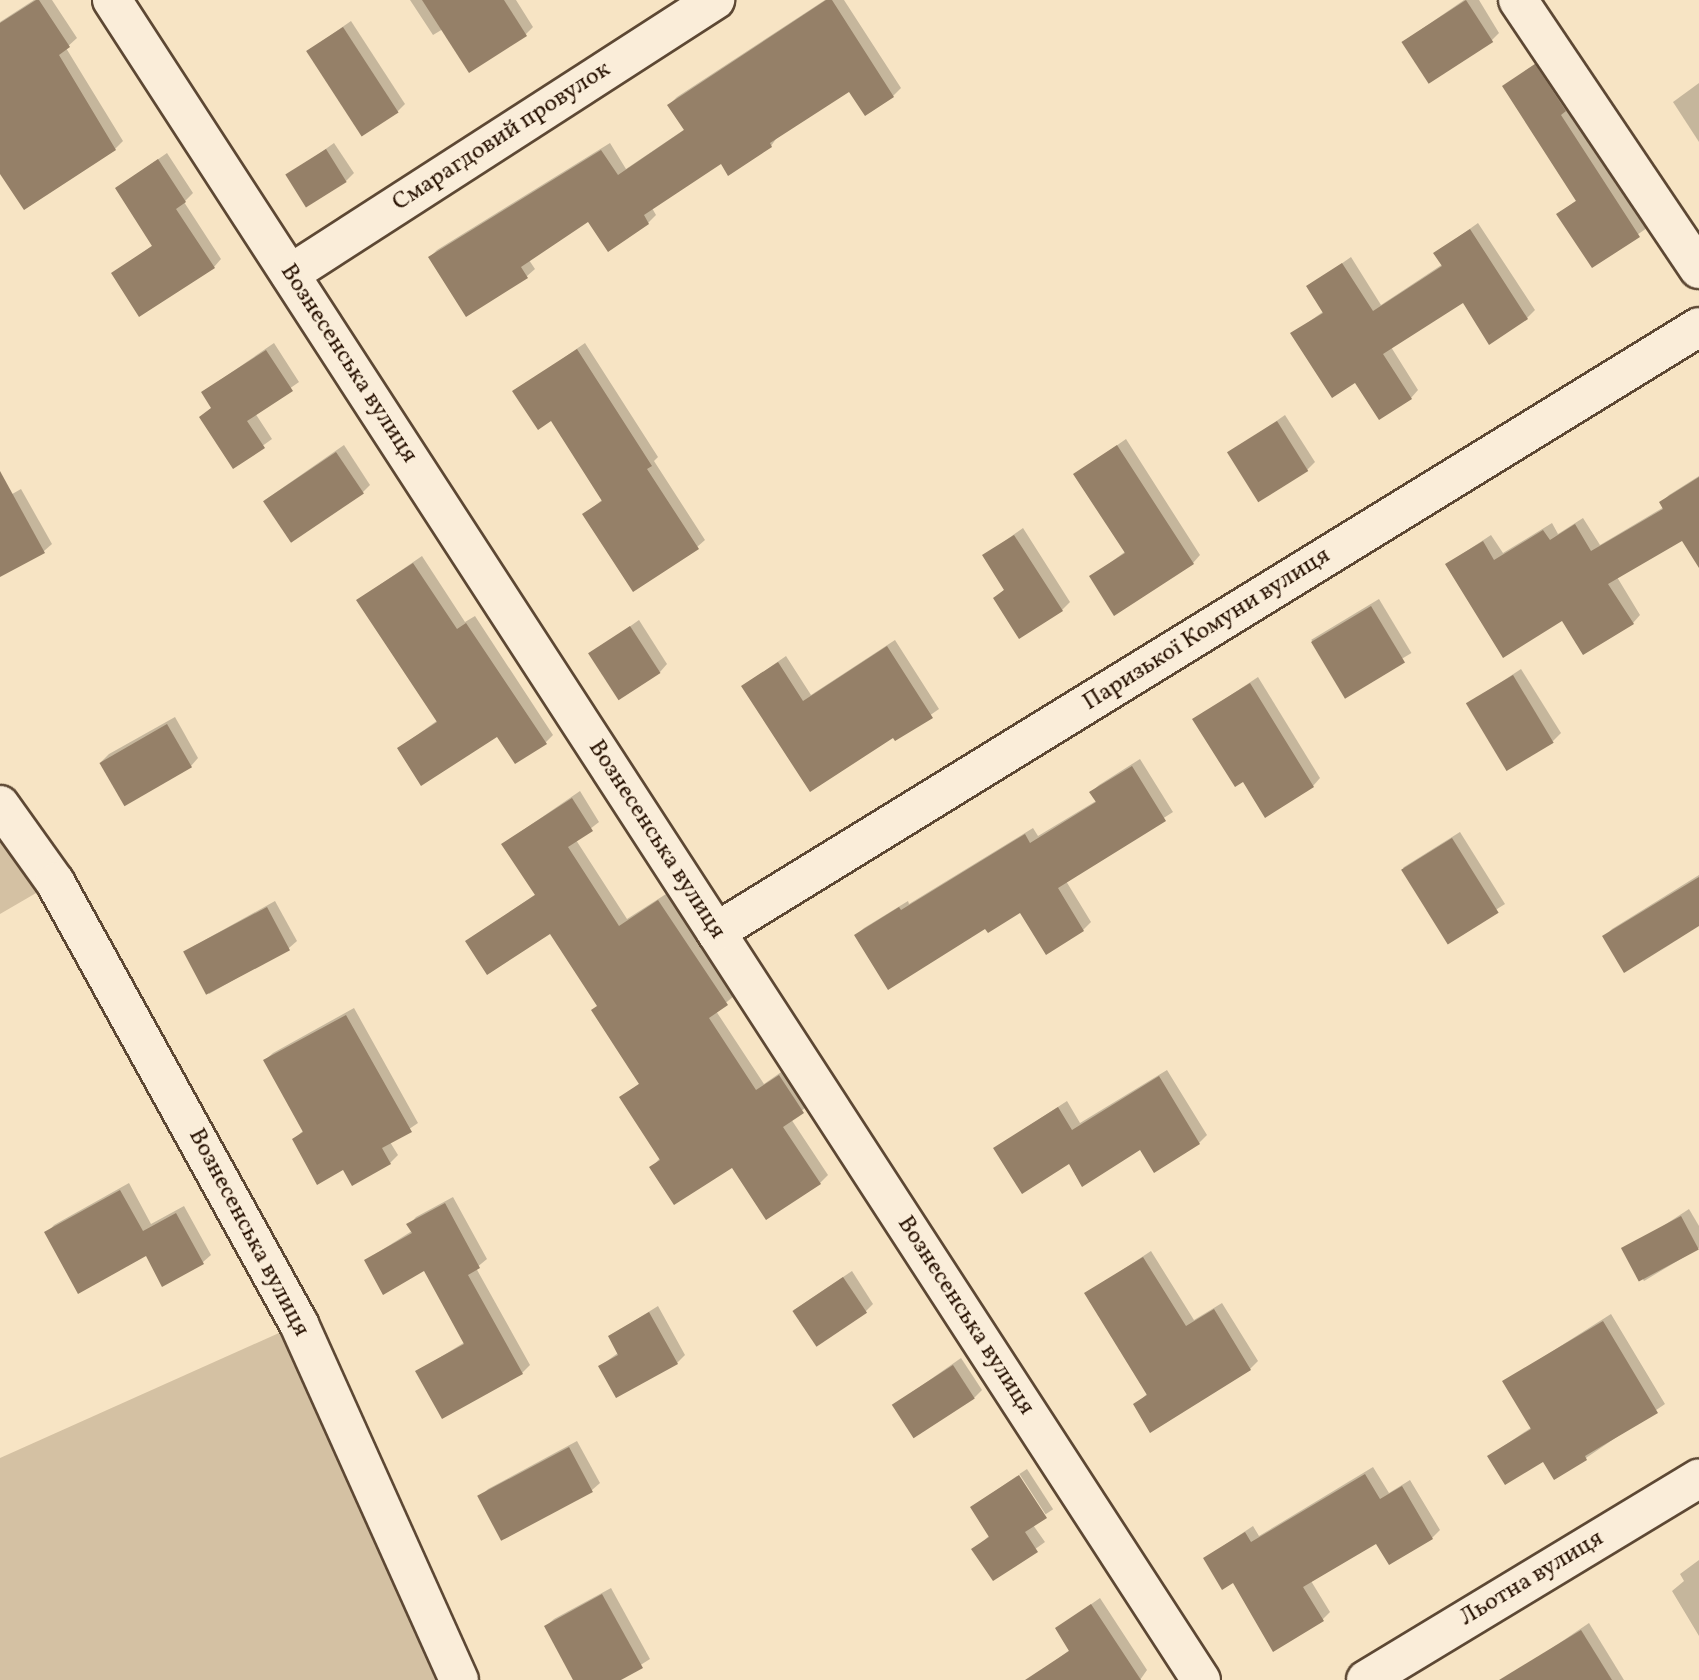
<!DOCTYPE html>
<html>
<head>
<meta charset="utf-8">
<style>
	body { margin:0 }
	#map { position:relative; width:1699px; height:1680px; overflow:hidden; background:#f7e4c4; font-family:Vollkorn,serif }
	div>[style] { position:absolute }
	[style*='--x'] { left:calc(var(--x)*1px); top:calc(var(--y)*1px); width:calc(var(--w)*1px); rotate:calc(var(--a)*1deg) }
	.green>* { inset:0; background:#d4c1a3 }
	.shadow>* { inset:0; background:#0003; transform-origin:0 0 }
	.building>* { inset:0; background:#958068; transform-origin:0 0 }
	.roads { filter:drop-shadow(2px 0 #5d4834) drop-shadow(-2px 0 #5d4834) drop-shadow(0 2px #5d4834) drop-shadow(0 -2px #5d4834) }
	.minor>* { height:38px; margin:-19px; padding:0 19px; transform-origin:19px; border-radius:19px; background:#faedd9 }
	span { translate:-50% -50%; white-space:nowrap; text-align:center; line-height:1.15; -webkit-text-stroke:5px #faedd9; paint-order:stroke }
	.street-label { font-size:24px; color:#2a1404 }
</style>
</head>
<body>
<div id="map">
	<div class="green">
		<i style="clip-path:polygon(0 805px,55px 882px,0 914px)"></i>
		<i style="clip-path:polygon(299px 1324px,459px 1680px,0 1680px,0 1458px)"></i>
	</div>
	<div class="shadow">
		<i style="clip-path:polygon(34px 0,52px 0,77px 38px,66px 48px,123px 141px,115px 149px,0 171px,0 22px)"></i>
		<i style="clip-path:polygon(410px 0,516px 0,533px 27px,526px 34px,443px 29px,433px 35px)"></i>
		<i style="clip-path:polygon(825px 0,844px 0,901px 88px,893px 96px,865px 114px,850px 89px,778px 136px,771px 146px,721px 162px,652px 208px,656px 215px,648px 223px,589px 220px,529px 260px,535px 269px,527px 276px,467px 315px,430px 257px,437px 250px,610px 143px,626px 169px,685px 129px,669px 105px,677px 97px)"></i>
		<i style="clip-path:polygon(1464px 0,1479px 0,1499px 33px,1492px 40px,1403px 42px)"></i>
		<i style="clip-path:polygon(351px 21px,405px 104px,397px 112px,308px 51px)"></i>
		<i style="clip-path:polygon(1543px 58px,1568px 107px,1647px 228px,1592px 266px,1558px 214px,1577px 200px,1505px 86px)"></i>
		<i style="clip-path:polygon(1699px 83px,1699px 142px,1673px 102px)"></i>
		<i style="clip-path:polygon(334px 143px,354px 173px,346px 181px,288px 176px)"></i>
		<i style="clip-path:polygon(167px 153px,193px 193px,184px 202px,221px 259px,214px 267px,113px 274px,153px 245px,117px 188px)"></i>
		<i style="clip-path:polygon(1478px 223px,1535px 310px,1527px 318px,1464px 301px,1391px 347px,1418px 390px,1411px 398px,1355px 381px,1292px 334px,1324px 311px,1308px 287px,1351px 257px,1381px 305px,1443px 264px,1436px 253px)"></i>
		<i style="clip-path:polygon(274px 343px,299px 382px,255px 413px,272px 439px,233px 467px,201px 417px,213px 407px,203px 392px)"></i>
		<i style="clip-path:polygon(585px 343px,658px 457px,654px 461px,705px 540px,697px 547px,585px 514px,603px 499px,551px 419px,515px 392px)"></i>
		<i style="clip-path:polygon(1285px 415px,1315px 462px,1307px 470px,1229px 454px)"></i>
		<i style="clip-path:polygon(1126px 439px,1200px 555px,1193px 563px,1091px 577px,1126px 551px,1076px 474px)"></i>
		<i style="clip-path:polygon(344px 445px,370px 485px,362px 493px,265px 500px)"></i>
		<i style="clip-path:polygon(1699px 476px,1699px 557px,1683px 538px,1617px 577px,1640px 615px,1633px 623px,1563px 619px,1447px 564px,1491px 535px,1503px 553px,1552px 523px,1558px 534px,1583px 518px,1600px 545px,1664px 507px,1661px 503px,1669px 495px)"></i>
		<i style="clip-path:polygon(21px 489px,52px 544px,44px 551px,0 558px,0 501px)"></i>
		<i style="clip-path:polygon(1023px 528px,1070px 602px,1062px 610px,995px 598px,1006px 588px,984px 556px)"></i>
		<i style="clip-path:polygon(422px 556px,465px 622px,475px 616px,553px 735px,546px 742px,498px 734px,399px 748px,438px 720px,358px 600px)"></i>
		<i style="left:1379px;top:599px;width:63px;height:79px;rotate:59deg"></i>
		<i style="clip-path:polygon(639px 620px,667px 664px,660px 672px,591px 654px)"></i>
		<i style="clip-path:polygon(895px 640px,939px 709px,896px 739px,743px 686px,786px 656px,811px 695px)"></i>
		<i style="clip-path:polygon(1521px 669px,1561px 733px,1553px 741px,1468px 704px)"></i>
		<i style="clip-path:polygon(1258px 677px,1320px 778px,1313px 786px,1244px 780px,1195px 719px)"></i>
		<i style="clip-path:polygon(175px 717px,198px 758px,191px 766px,101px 762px,109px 754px)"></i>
		<i style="clip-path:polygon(1140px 759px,1173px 812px,1066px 881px,1091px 922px,1083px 930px,1046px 952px,1021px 911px,986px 926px,856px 935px,864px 928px,908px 901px,909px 904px,1033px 828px,1038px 836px,1096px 801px,1091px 792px,1099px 785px)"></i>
		<i style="clip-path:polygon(580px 791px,599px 822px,576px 840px,627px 919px,666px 894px,734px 996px,716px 1011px,764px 1084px,787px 1068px,810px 1104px,791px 1119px,828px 1175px,820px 1183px,732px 1165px,652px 1167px,660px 1158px,621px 1098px,640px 1083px,598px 1005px,550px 931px,468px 941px,536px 894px,503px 844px)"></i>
		<i style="left:1460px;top:832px;width:85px;height:67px;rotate:58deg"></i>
		<i style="clip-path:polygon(1699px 875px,1699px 924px,1604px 937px,1612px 929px)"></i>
		<i style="clip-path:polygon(275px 901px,297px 941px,289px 948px,209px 994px,186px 954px,194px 946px)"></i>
		<i style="clip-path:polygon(354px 1008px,418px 1123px,390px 1142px,398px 1155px,390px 1163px,344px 1168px,294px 1139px,304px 1130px,265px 1060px,273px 1053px)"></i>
		<i style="clip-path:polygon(1167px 1070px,1207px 1135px,1199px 1143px,1141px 1148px,1070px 1162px,995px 1148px,1067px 1101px,1080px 1123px)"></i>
		<i style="clip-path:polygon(129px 1183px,151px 1224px,184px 1206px,211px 1255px,203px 1262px,163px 1284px,147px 1254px,47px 1233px,54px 1225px)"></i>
		<i style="clip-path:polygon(453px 1197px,487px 1259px,476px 1268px,530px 1365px,522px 1373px,418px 1371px,465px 1342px,425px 1269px,366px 1260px,412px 1231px,409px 1225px,416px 1217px)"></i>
		<i style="clip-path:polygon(1689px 1209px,1699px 1226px,1699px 1248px,1644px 1281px,1625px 1251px)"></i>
		<i style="clip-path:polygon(1151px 1251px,1194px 1320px,1222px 1303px,1258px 1361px,1250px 1369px,1135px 1405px,1148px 1393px,1086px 1294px)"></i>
		<i style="clip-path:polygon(852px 1271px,873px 1304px,866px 1311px,794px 1310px)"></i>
		<i style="clip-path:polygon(658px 1306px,685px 1355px,677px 1363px,600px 1366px,618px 1353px,610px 1336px)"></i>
		<i style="clip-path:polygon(1611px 1314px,1665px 1404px,1586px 1458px,1489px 1456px,1532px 1427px,1504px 1382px)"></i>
		<i style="clip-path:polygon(961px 1358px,982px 1390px,974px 1398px,894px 1405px)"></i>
		<i style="clip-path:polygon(577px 1441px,600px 1483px,592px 1490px,504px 1539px,480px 1497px,488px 1489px)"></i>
		<i style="clip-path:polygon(1373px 1467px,1389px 1493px,1410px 1480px,1440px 1530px,1432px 1538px,1376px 1541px,1311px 1581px,1330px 1612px,1322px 1620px,1233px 1581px,1205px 1558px,1253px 1526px,1259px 1536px)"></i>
		<i style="left:1027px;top:1469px;width:48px;height:9px;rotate:57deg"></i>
		<i style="clip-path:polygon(1017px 1476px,1044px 1517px,1033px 1525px,1045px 1542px,993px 1579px,974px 1549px,990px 1535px,972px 1507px)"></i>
		<i style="clip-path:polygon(1699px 1560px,1699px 1636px,1672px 1591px,1684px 1581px,1680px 1574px)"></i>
		<i style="clip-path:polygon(611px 1588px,650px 1659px,617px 1680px,575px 1680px,546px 1626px,554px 1619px)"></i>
		<i style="clip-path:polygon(1100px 1598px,1147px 1670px,1140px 1680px,1056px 1680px,1047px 1667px,1071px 1649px,1057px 1628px)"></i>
		<i style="clip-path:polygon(1589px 1623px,1624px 1680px,1544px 1680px,1533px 1661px)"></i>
	</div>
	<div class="building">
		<i style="clip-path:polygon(36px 0,39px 0,70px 47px,59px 55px,116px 150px,24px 210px,0 174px,0 23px)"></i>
		<i style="clip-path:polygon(422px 0,504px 0,527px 36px,469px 73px)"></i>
		<i style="clip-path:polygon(826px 0,832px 0,894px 97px,865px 116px,849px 92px,770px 143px,772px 147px,728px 176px,721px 164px,644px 215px,649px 224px,608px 252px,588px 222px,521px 267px,528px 278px,466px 317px,428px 257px,601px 150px,618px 175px,684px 130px,667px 105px)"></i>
		<i style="left:1466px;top:0;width:50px;height:77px;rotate:57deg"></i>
		<i style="left:343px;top:27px;width:102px;height:44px;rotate:57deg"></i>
		<i style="clip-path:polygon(1535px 64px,1566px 111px,1561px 115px,1640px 237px,1592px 268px,1556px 214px,1576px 201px,1502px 86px)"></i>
		<i style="left:326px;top:149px;width:39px;height:48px;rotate:58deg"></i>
		<i style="clip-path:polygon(158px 159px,186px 202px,176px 209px,215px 268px,139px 317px,111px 273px,152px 246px,115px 188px)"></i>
		<i style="clip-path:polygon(1470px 229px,1528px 319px,1489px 345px,1463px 303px,1383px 354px,1412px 399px,1379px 420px,1355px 383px,1332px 398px,1290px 333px,1323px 313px,1306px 286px,1342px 263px,1373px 311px,1442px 266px,1433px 253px)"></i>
		<i style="clip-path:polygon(577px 349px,652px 466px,647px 469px,699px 549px,633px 592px,582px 514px,602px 501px,551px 421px,538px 430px,512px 391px)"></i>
		<i style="clip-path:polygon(266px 350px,293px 391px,247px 421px,265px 448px,233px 469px,199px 417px,211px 408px,201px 392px)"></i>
		<i style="left:1277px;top:421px;width:59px;height:59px;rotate:58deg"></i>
		<i style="clip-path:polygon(1117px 445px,1194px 564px,1114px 616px,1089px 576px,1125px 553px,1073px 474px)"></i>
		<i style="left:336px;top:452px;width:50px;height:88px;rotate:56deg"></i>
		<i style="clip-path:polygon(0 471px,45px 553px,0 577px)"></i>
		<i style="clip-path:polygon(1699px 477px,1699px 568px,1682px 541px,1608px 584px,1634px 624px,1583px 655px,1562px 621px,1503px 658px,1445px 564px,1483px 541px,1494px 560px,1543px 530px,1550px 540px,1575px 524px,1591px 551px,1663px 509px,1659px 502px)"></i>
		<i style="clip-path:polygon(1014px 535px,1063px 611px,1019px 639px,993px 598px,1004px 590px,982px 555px)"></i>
		<i style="clip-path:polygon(413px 563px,457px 629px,466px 623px,547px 744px,515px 764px,497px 737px,421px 786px,397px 748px,437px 722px,356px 600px)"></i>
		<i style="left:1371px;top:606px;width:66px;height:70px;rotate:59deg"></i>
		<i style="left:630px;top:626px;width:56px;height:50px;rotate:57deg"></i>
		<i style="clip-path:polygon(887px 646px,933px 718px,895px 741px,893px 738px,810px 792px,741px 686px,778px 662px,803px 701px)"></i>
		<i style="left:1513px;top:675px;width:79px;height:55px;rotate:59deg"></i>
		<i style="clip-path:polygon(1250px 683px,1314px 787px,1265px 818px,1243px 782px,1235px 787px,1192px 719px)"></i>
		<i style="left:167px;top:724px;width:50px;height:78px;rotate:60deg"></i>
		<i style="clip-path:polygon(1132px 766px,1166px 821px,1058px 888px,1084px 931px,1046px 955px,1020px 913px,988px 933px,985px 929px,888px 990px,854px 935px,899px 907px,901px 910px,1025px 834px,1030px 843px,1096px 802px,1089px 792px)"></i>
		<i style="clip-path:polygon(572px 798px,593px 831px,568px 847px,619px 926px,658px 900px,728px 1005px,709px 1018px,756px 1090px,779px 1075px,804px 1113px,783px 1127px,821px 1184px,766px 1220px,732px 1168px,674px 1205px,649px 1167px,660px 1160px,619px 1097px,639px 1084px,591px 1010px,597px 1006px,550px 934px,487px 975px,465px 941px,535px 895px,501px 844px)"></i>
		<i style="left:1452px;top:838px;width:88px;height:60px;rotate:58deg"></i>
		<i style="clip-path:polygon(1699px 877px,1699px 926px,1624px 973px,1602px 936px)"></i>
		<i style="left:267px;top:907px;width:49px;height:95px;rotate:62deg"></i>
		<i style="clip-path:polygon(346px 1015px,412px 1132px,382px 1148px,391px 1164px,352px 1186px,343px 1170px,317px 1185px,292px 1139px,303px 1132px,263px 1060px)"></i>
		<i style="clip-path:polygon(1159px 1076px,1200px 1144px,1154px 1173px,1140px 1150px,1082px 1187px,1069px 1164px,1022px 1194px,993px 1148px,1058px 1107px,1072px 1130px)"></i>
		<i style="clip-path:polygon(120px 1190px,143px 1231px,176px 1213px,204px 1264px,162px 1287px,146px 1256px,78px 1294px,44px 1232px)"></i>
		<i style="clip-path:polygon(445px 1203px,480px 1268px,468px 1275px,523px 1374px,442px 1419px,415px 1371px,464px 1344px,424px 1271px,383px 1295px,364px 1260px,412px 1233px,406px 1224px)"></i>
		<i style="left:1681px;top:1216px;width:38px;height:68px;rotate:62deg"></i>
		<i style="clip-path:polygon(1143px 1257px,1186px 1326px,1214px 1309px,1251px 1370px,1150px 1433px,1133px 1404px,1147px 1395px,1084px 1293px)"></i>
		<i style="left:843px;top:1277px;width:43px;height:61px;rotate:56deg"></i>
		<i style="clip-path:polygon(649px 1312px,678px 1364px,616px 1398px,598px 1366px,618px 1355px,608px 1336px)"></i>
		<i style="clip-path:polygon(1603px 1321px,1658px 1413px,1585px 1456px,1587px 1460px,1554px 1480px,1543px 1462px,1505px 1485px,1487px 1456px,1531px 1429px,1502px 1381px)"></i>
		<i style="left:953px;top:1365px;width:40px;height:73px;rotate:57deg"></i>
		<i style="left:569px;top:1447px;width:51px;height:104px;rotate:62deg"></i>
		<i style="clip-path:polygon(1365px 1474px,1380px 1499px,1402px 1486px,1433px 1539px,1389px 1565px,1376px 1544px,1303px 1587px,1324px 1621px,1273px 1652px,1233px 1583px,1222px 1590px,1203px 1558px,1245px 1532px,1251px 1542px)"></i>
		<i style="clip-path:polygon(1019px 1475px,1047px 1518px,1025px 1532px,1038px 1552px,993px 1581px,971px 1549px,989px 1537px,970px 1507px)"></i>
		<i style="clip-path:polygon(602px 1594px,643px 1668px,621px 1680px,573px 1680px,544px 1626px)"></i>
		<i style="clip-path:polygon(1091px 1604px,1141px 1680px,1025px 1680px,1069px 1651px,1055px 1628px)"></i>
		<i style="clip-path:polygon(1581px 1630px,1612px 1680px,1499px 1680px)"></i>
	</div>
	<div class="roads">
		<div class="minor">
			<i style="--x:112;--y:0;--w:2002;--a:57.05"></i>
			<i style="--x:1518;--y:0;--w:324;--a:56.1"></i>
			<i style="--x:290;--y:274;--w:506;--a:-32.81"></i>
			<i style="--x:0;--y:805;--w:95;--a:54.5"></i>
			<i style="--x:55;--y:882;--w:505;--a:61.1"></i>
			<i style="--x:299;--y:1324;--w:390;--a:65.8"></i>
			<i style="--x:716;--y:932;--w:1154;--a:-31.61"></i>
			<i style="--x:1366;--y:1680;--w:389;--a:-31.2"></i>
		</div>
	</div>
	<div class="street-label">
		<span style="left:502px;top:137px;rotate:-33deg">Смарагдовий провулок</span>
		<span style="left:348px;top:364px;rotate:57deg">Вознесенська вулиця</span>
		<span style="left:1207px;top:630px;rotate:-32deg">Паризької Комуни вулиця</span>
		<span style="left:656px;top:840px;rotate:57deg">Вознесенська вулиця</span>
		<span style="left:248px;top:1233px;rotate:62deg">Вознесенська вулиця</span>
		<span style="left:965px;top:1316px;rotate:57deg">Вознесенська вулиця</span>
		<span style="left:1532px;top:1579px;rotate:-31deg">Льотна вулиця</span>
	</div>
</div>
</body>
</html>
